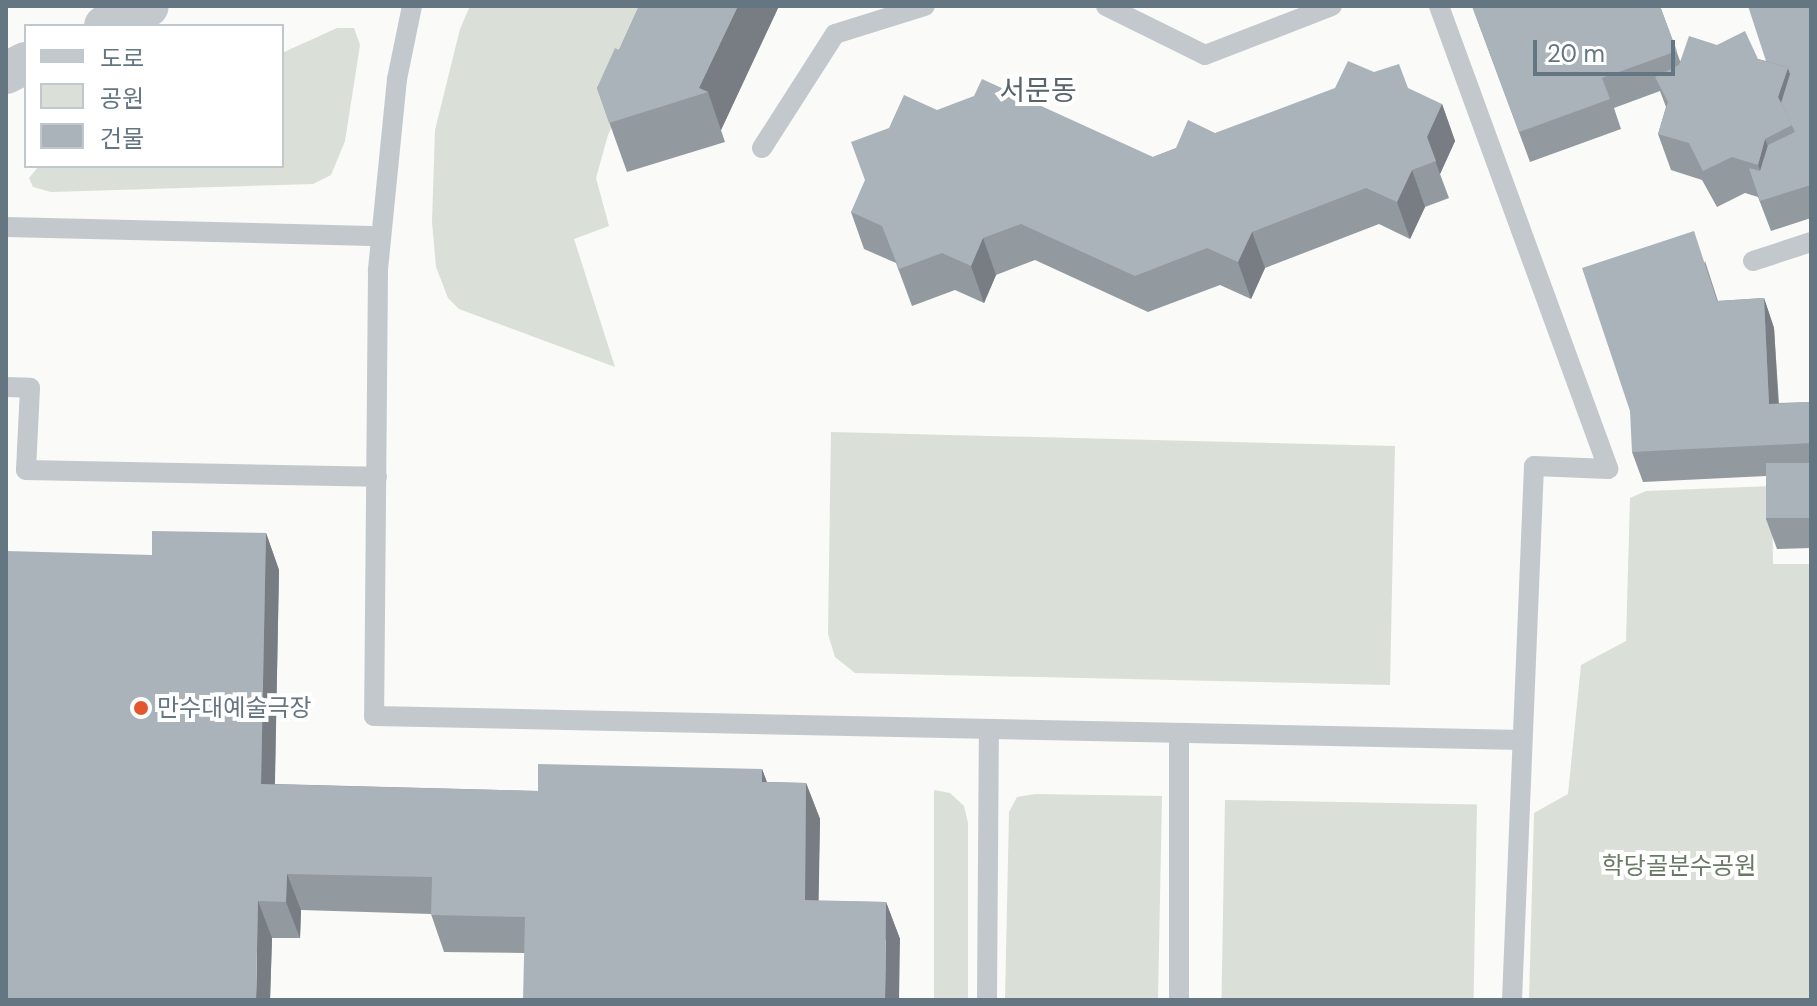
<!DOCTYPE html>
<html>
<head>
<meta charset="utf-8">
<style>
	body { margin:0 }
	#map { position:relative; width:1817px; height:1006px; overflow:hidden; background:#fafaf8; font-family:"DM Sans","Noto Sans KR",sans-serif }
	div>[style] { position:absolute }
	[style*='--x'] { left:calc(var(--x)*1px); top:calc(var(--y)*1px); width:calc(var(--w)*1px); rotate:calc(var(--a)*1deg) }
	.green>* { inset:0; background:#dadfd7; transform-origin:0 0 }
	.service>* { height:20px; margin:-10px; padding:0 10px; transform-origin:10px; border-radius:10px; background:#c3c8cc }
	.minor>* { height:42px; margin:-21px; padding:0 21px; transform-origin:21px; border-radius:21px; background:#c3c8cc }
	.wall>* { inset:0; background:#929a9f }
	.shaded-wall>* { inset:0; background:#777d82 }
	.building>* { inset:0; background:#aab3b9; transform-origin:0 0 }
	.dots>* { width:22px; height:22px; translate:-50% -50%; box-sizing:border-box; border:4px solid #fff; border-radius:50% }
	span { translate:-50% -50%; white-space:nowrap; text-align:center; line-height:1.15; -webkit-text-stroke:8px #fff; paint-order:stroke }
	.poi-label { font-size:24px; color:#657683 }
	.left { translate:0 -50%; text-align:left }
	.park-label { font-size:24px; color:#687a64 }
	.quarter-label { font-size:28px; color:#57646e }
	.frame { position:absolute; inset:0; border:8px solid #657683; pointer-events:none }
	.legend { position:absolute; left:24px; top:24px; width:260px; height:144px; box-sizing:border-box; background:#fff; border:2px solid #c1c8cd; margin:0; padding:10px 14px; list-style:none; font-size:24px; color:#657683 }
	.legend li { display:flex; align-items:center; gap:16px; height:40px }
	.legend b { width:40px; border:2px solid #c1c8cd }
	.scale { position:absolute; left:1533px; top:40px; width:142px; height:36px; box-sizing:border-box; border:4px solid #657683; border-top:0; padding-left:10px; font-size:24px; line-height:28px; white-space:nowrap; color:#657683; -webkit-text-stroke:6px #fff; paint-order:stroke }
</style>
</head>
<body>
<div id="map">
	<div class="green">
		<i style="clip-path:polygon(470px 6px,667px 6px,608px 135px,596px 178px,609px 226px,574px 239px,615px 367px,459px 309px,448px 298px,436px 267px,432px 222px,435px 130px,460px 29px)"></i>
		<i style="clip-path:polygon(337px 28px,354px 28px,360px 45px,345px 141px,331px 175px,313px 184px,51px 192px,33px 187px,29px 178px,39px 166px,282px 166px,282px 53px)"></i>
		<i style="clip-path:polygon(831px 432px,1395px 446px,1390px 685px,855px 673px,835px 657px,828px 634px)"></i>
		<i style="clip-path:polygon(1772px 486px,1773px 564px,1811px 564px,1811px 1000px,1529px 1000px,1534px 813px,1568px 794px,1581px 665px,1626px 641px,1630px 498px,1646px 491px)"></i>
		<i style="clip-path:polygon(934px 790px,950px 793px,964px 806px,968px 823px,968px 1000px,934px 1000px)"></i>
		<i style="clip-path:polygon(1035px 794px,1162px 796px,1158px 999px,1005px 1000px,1009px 812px,1017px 797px)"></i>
		<i style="left:1225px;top:800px;width:252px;height:200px;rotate:1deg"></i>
	</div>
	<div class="service">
		<i style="--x:412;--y:6;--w:75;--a:101.6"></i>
		<i style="--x:397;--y:79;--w:193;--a:95.7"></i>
		<i style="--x:378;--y:271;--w:445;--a:90.5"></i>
		<i style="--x:374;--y:716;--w:1148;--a:1.2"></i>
		<i style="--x:1106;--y:6;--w:110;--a:26.3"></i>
		<i style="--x:1205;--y:55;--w:136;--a:-21.1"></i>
		<i style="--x:1439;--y:6;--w:493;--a:69.9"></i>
		<i style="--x:1608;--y:469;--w:74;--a:-177.7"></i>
		<i style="--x:1534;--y:466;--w:534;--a:92.36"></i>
		<i style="--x:762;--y:148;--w:135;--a:-57.4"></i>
		<i style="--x:835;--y:34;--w:94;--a:-17.3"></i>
		<i style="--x:6;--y:227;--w:375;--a:1.4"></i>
		<i style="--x:1753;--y:261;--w:61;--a:-18.1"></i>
		<i style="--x:6;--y:387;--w:24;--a:2"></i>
		<i style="--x:30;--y:388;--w:82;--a:92.8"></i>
		<i style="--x:26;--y:470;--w:351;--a:1.1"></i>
		<i style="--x:987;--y:1000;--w:271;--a:-89.6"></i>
		<i style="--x:1179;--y:1000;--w:267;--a:-90"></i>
	</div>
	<div class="minor">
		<i style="--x:105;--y:26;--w:47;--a:-24.9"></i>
		<i style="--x:6;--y:73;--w:22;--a:-27"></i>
	</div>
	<div class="wall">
		<i style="clip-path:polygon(639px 6px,779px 6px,721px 130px,725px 142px,627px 172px,597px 88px,619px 50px)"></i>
		<i style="clip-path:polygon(1472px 6px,1660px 6px,1680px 61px,1758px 59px,1766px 61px,1811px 6px,1811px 218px,1771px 231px,1758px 197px,1745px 193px,1717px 207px,1702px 180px,1671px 170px,1658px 134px,1666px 107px,1660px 91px,1614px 108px,1621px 129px,1530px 162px)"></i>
		<i style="clip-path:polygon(1442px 104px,1455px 141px,1440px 174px,1449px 198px,1425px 207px,1410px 239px,1379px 224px,1265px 268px,1251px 299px,1220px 285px,1148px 312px,1035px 260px,996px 275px,984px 303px,955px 290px,912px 306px,896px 263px,864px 249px,851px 212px,937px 110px,1153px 157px,1215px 133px)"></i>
		<i style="clip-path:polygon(1705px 261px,1718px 301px,1764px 298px,1774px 328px,1779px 403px,1811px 402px,1811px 548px,1777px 549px,1766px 519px,1766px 476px,1643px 482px,1632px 452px)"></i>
		<i style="clip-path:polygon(266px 533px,279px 570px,275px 784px,538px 791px,762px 769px,767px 782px,806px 783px,820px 819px,818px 901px,886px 902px,900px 939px,524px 953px,444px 952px,431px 914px,301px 910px,300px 938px,272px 938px,270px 1000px,152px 555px)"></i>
	</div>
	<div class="shaded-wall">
		<i style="clip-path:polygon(738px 6px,779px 6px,721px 130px,708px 92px,699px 88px)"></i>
		<i style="clip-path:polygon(1788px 68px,1801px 104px,1792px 125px,1778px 97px)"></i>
		<i style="clip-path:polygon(1442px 104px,1455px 141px,1440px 174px,1427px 137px)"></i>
		<i style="clip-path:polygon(1765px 139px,1779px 175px,1770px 198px,1758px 165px)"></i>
		<i style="clip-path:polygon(1412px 170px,1425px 207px,1410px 239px,1397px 202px)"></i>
		<i style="clip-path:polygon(1252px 232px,1265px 268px,1251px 299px,1238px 262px)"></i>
		<i style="clip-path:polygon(983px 238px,996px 275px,984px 303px,971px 266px)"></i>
		<i style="clip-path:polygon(1764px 298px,1774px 328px,1780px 434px,1769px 404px)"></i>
		<i style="clip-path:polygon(266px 533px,279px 570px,274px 821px,261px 784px)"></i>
		<i style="clip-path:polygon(762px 769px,775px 805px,762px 782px)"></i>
		<i style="clip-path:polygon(806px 783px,820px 819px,818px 937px,805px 900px)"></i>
		<i style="clip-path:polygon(287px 874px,301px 910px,300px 938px,286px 902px)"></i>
		<i style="clip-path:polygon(258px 901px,272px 938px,270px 1000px,256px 1000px)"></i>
		<i style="clip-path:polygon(886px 902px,900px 939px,899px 1000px,885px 1000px)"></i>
	</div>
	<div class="building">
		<i style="clip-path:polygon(639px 6px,738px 6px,699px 88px,708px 92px,609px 123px,597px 88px,615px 48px,619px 50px)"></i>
		<i style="clip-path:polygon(1472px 6px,1660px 6px,1677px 51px,1602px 78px,1610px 99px,1519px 132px)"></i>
		<i style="clip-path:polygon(1748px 6px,1811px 6px,1811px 185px,1760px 201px,1749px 168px,1760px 171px,1768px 145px,1795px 132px,1781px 103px,1790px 74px,1788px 68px,1766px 61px)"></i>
		<i style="clip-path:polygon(1745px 31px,1758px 59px,1788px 68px,1778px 97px,1792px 125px,1765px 139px,1758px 165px,1732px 157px,1703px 171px,1689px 143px,1658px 134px,1668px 102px,1655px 77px,1679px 65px,1689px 36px,1717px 45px)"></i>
		<i style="clip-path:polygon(1348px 61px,1374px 72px,1399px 64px,1408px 88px,1442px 104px,1427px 137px,1436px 161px,1412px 170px,1397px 202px,1366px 188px,1252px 232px,1238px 262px,1207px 248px,1135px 276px,1021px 224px,983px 238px,971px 266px,942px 253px,899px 269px,882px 226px,851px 212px,865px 180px,851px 142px,889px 128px,904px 95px,937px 110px,974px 96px,982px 79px,1153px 157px,1176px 148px,1188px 120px,1215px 133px,1335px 88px)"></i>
		<i style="clip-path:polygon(1694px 231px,1717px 301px,1764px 298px,1769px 404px,1811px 402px,1811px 443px,1632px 452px,1630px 411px,1582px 268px)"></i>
		<i style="left:1811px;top:463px;width:55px;height:45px;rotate:90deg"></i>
		<i style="clip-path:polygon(152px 531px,266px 533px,261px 784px,538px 791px,538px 764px,762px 769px,762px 782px,806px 783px,805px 900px,886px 902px,885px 1000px,523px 1000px,525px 917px,431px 915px,432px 877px,287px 874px,286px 902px,258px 901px,256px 1000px,6px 1000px,6px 551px,152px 555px)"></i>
	</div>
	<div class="dots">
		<i style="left:141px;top:708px;background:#e4572e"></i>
	</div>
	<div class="poi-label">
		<span class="left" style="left:157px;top:708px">만수대예술극장</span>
	</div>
	<div class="park-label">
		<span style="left:1679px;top:866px">학당골분수공원</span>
	</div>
	<div class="quarter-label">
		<span style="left:1038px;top:91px">서문동</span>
	</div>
	<div class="frame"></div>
	<ul class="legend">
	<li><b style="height:10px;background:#c3c8cc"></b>도로</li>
	<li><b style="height:22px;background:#dadfd7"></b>공원</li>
	<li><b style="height:22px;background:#aab3b9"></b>건물</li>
	</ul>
	<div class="scale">20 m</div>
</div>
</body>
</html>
